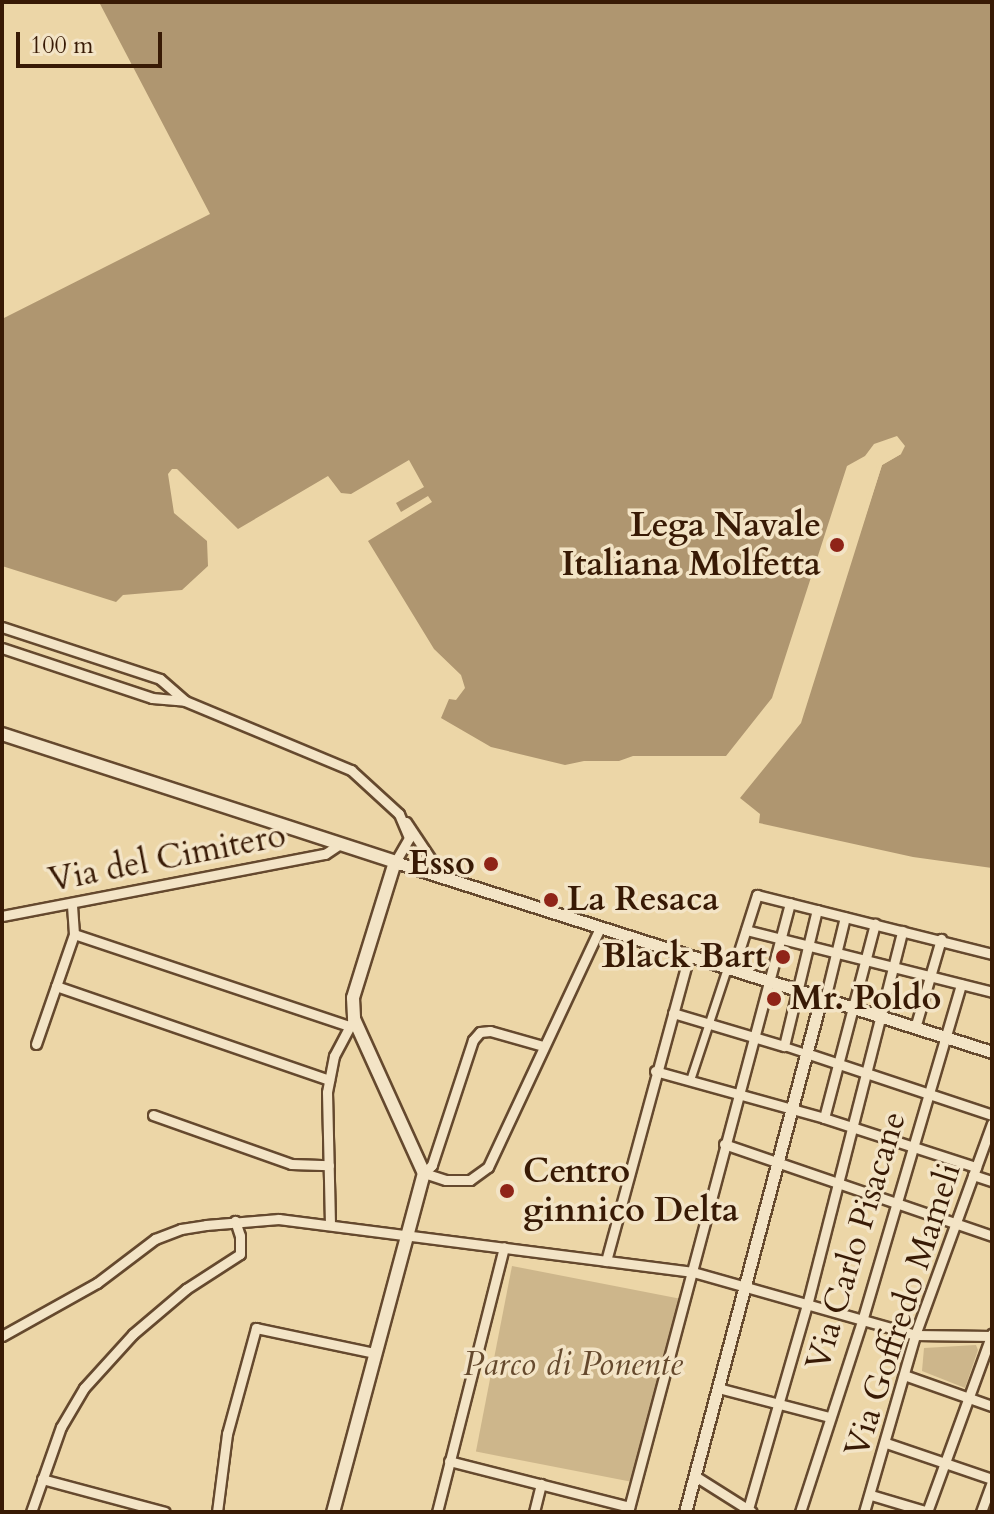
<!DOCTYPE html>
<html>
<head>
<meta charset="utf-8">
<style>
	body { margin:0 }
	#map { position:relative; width:994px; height:1514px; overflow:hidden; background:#ecd6a7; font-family:Cardo,serif }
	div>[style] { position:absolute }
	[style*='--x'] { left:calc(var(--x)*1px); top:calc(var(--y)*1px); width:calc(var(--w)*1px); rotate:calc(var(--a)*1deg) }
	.green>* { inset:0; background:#cdb68b; transform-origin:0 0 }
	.water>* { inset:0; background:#af9670 }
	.pier>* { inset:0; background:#ecd6a7 }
	.roads { filter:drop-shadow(2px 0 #65492e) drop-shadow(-2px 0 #65492e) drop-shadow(0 2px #65492e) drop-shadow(0 -2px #65492e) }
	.pedestrian>* { height:7px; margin:-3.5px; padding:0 3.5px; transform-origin:3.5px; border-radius:3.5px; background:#f3e4c6 }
	.minor>* { height:9px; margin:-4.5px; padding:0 4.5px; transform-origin:4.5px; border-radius:4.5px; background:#f3e4c6 }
	.tertiary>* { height:11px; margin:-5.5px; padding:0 5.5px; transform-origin:5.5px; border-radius:5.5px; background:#f3e4c6 }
	.secondary>* { height:12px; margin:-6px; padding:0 6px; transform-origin:6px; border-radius:6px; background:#f3e4c6 }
	.dots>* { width:22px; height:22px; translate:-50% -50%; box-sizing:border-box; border:4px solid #f3e4c6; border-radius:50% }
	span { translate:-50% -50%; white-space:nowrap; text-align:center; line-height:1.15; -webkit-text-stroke:7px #f3e4c6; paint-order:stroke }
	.poi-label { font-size:34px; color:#381a05; font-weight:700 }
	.right { translate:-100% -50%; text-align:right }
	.left { translate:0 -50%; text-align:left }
	.street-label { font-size:34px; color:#381a05 }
	.park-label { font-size:34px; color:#65492d; font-style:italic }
	.frame { position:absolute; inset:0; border:4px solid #381a05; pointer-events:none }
	.scale { position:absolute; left:16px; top:32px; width:146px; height:36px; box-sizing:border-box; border:4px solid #381a05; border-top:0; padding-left:10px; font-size:24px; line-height:28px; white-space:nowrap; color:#381a05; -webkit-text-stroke:6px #f3e4c6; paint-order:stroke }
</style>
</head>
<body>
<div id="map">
	<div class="green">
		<i style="left:512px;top:1266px;width:170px;height:189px;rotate:11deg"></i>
		<i style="clip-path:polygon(976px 1345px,978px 1350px,965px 1388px,922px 1371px,924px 1348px)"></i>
	</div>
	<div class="water">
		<i style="clip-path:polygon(99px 2px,992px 2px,992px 868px,913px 857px,759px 823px,760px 814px,740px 798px,801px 723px,882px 465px,901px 454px,905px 446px,897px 436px,874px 444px,865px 456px,847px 466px,772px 698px,726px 756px,633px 756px,619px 761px,584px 761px,565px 765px,491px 747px,441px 718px,449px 699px,456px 700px,465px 688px,461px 675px,434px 649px,368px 541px,432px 502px,428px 496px,401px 512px,396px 503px,424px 487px,409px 460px,351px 494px,341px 493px,328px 476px,238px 529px,177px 469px,172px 469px,168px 474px,174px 513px,207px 541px,208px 566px,182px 590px,123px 595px,116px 602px,2px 566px,2px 319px,210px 214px)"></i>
	</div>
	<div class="pier">
		<i style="clip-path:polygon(901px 445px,901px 454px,882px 465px,846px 576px,843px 575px,878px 463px,898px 451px)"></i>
	</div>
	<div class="roads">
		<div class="pedestrian">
			<i style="--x:784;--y:1046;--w:23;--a:18"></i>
			<i style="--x:690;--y:1080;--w:118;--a:-71.7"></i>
		</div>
		<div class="minor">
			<i style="--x:2;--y:627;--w:166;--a:18.2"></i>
			<i style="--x:160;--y:679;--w:33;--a:41"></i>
			<i style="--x:2;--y:648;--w:158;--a:18.4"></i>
			<i style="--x:152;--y:698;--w:33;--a:5"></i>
			<i style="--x:185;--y:701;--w:180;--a:22.6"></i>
			<i style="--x:351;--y:770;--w:65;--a:42.5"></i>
			<i style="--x:399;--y:814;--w:26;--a:67"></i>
			<i style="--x:409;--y:838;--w:28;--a:120"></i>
			<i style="--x:406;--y:822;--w:65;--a:56.3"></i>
			<i style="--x:2;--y:916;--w:329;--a:-10.9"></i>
			<i style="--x:325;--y:854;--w:18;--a:-34"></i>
			<i style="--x:746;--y:930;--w:254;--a:14.1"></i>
			<i style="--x:74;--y:934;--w:290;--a:18.5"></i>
			<i style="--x:733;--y:970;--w:79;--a:-72.3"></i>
			<i style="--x:757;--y:895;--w:242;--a:14.1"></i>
			<i style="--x:56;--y:986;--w:289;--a:19"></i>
			<i style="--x:825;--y:999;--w:84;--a:-76.3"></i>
			<i style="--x:673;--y:1013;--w:116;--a:16.6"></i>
			<i style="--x:784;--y:1046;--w:140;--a:-76.4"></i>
			<i style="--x:915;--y:1028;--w:93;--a:-73.7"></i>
			<i style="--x:36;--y:1044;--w:116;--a:-70.9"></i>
			<i style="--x:74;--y:934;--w:31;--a:-94"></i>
			<i style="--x:543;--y:1046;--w:55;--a:-164.2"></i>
			<i style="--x:490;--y:1031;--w:10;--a:174"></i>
			<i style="--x:480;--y:1032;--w:11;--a:131"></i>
			<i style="--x:473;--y:1040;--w:132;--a:108.2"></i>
			<i style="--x:432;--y:1165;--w:11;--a:135"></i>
			<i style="--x:424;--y:1173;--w:23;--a:18"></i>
			<i style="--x:446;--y:1180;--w:24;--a:0"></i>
			<i style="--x:470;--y:1180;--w:22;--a:-36"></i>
			<i style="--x:488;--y:1167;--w:264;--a:-64.9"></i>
			<i style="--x:806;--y:1053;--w:196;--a:18.4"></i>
			<i style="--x:655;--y:1071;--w:175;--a:15.5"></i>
			<i style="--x:824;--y:1118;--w:160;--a:17.9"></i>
			<i style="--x:153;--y:1115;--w:146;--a:19.5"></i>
			<i style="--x:291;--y:1164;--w:38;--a:2"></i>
			<i style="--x:824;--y:1118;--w:201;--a:-75.3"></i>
			<i style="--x:724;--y:1144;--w:283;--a:18.9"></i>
			<i style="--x:973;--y:1175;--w:20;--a:18"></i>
			<i style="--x:330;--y:1224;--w:132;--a:-91.3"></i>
			<i style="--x:327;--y:1092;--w:37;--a:-79"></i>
			<i style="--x:334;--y:1056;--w:38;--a:-62"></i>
			<i style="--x:606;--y:1261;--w:316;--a:-74.8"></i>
			<i style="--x:2;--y:1336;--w:109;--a:-29.2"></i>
			<i style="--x:97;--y:1283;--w:73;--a:-37.2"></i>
			<i style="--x:155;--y:1239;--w:28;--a:-21"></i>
			<i style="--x:181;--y:1229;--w:25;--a:-9"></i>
			<i style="--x:206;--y:1225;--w:73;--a:-4.7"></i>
			<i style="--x:279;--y:1219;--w:417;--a:7.3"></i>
			<i style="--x:693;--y:1272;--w:231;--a:15.8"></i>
			<i style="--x:915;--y:1335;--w:77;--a:0.7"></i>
			<i style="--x:904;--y:1375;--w:93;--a:19.4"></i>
			<i style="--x:718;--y:1388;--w:115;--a:14.6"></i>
			<i style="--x:886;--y:1443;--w:112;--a:18.8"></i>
			<i style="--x:449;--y:1461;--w:186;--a:14.3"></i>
			<i style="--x:695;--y:1476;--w:67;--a:32.3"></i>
			<i style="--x:42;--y:1479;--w:127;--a:15"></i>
			<i style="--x:871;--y:1495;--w:59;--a:16.6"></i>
			<i style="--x:748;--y:1509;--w:212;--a:-73.9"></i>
			<i style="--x:807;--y:1305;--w:386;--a:-75.7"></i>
			<i style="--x:31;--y:1512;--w:90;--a:-70.6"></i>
			<i style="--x:61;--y:1427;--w:45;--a:-59.5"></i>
			<i style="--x:84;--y:1388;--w:73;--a:-47.8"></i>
			<i style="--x:133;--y:1334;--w:70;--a:-40.3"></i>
			<i style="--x:186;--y:1289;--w:64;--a:-32.9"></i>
			<i style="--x:240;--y:1254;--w:18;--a:-90"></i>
			<i style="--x:240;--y:1236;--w:16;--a:-108"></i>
			<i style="--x:217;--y:1512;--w:79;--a:-82.7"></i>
			<i style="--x:227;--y:1434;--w:110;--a:-74.7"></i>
			<i style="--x:256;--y:1328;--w:122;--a:11.9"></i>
			<i style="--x:437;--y:1512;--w:273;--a:-75.8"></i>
			<i style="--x:534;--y:1512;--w:29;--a:-76"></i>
			<i style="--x:628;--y:1512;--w:630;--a:-75.1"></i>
			<i style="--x:800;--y:1512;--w:201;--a:-72"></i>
			<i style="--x:862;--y:1321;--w:351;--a:-73.6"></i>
			<i style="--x:864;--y:1512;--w:184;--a:-73.9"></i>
			<i style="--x:915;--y:1335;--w:225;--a:-70"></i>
			<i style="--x:927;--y:1512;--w:190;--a:-70"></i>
			<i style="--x:981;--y:1512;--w:32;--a:-70"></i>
		</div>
		<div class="tertiary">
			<i style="--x:395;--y:862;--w:627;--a:17.65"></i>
			<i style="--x:685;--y:1512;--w:532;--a:-75.18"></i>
		</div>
		<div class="secondary">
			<i style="--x:2;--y:734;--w:413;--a:18"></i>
			<i style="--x:395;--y:862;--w:142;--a:107.2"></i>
			<i style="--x:353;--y:998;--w:21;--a:87"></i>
			<i style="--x:354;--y:1019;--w:169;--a:65.6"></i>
			<i style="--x:424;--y:1173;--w:351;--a:105"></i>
		</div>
	</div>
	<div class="dots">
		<i style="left:837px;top:545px;background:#8f2418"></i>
		<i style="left:491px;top:864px;background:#8f2418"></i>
		<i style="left:551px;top:900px;background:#8f2418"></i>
		<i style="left:783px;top:957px;background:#8f2418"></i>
		<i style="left:774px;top:999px;background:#8f2418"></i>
		<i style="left:507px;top:1191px;background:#8f2418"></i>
	</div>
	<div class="poi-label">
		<span class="right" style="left:821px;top:545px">Lega Navale<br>Italiana Molfetta</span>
		<span class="right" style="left:475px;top:864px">Esso</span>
		<span class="left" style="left:567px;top:900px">La Resaca</span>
		<span class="right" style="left:767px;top:957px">Black Bart</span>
		<span class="left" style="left:790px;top:999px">Mr. Poldo</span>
		<span class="left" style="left:523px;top:1191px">Centro<br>ginnico Delta</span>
	</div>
	<div class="street-label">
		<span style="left:167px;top:858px;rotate:-11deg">Via del Cimitero</span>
		<span style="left:856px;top:1241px;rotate:-73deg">Via Carlo Pisacane</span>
		<span style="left:903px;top:1310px;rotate:-72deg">Via Goffredo Mameli</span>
	</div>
	<div class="park-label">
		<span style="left:573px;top:1365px">Parco di Ponente</span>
	</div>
	<div class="frame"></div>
	<div class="scale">100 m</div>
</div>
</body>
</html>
